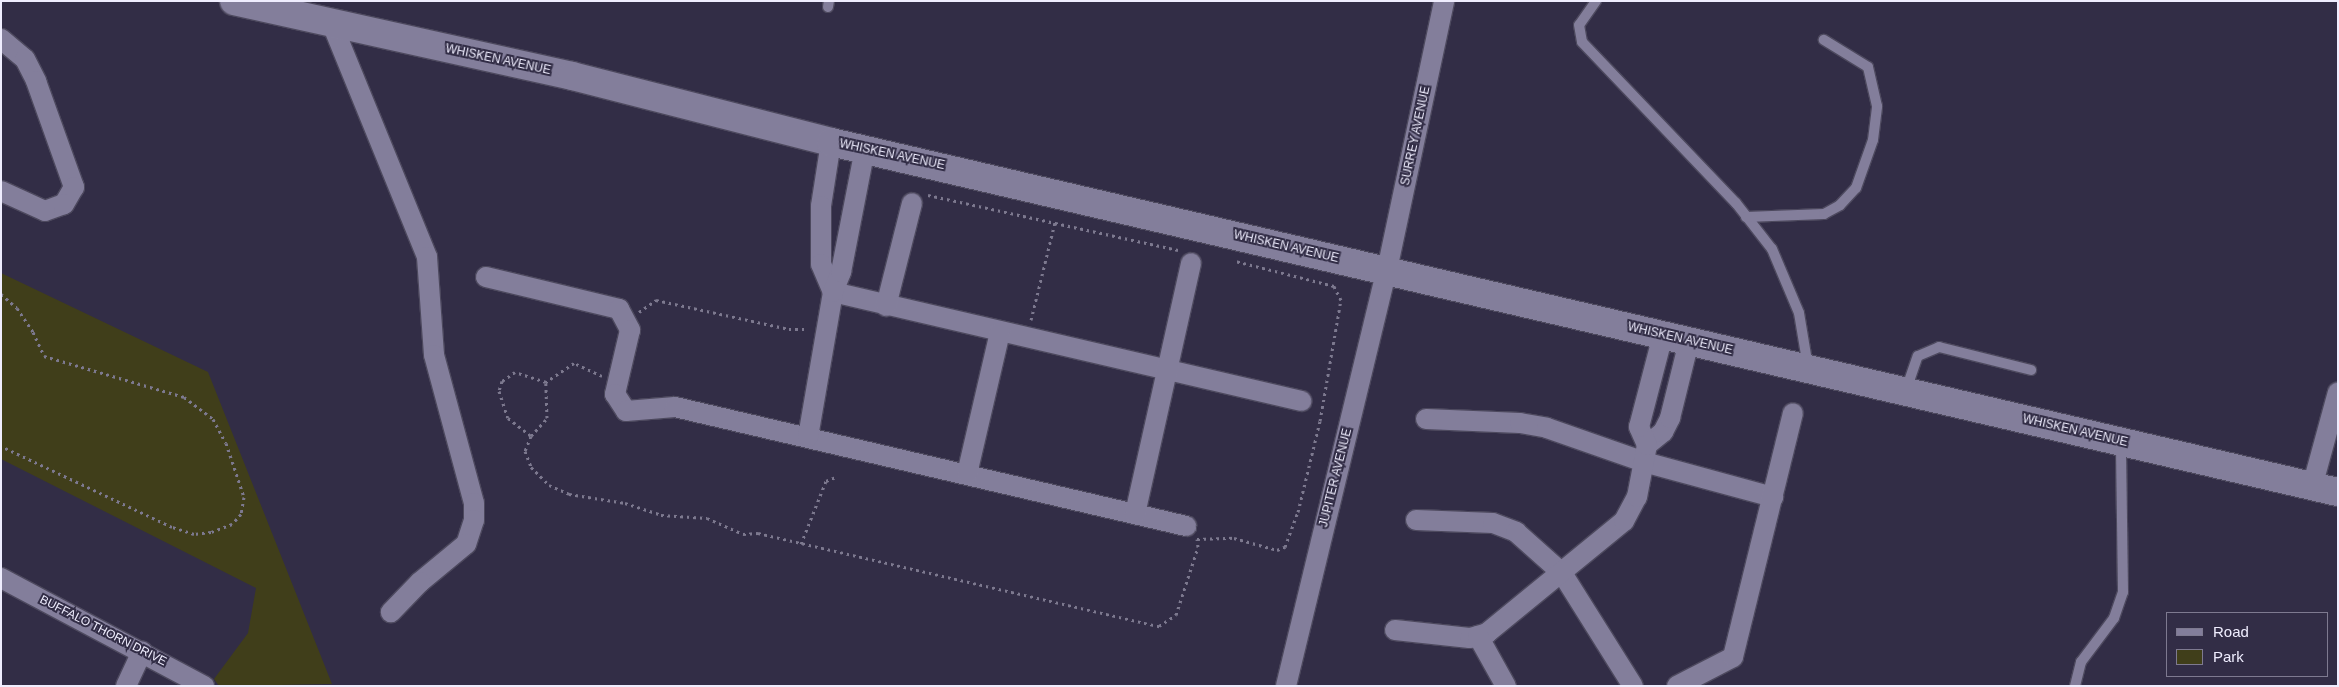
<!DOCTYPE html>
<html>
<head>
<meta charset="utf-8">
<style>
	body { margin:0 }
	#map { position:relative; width:2339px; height:687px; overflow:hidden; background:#322d46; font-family:Helvetica,sans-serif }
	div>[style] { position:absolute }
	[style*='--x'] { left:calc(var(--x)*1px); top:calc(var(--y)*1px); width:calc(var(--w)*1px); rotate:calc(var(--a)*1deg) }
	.green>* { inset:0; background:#403e1a }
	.path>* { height:3px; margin-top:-1.5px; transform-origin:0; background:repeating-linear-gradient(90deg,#7d798f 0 2.5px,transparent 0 6.5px) }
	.roads { filter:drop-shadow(1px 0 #4d495e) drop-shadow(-1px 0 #4d495e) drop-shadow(0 1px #4d495e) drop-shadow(0 -1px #4d495e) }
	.lane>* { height:10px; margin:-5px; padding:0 5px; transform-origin:5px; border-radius:5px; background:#837e9b }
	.street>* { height:20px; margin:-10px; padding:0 10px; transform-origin:10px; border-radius:10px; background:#837e9b }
	.secondary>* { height:28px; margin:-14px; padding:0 14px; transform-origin:14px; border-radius:14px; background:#837e9b }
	span { translate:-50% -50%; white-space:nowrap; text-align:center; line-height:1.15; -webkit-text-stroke:4px #322d46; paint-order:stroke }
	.street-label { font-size:12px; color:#efedfe }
	.frame { position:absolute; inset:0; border:2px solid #efedfe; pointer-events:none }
	.legend { position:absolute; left:2166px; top:612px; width:162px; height:65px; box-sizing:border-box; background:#322d46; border:1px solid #7e7a90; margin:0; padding:6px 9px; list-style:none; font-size:15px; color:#efedfe }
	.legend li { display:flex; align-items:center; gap:10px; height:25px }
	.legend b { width:25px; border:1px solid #7e7a90 }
</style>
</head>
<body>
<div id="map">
	<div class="green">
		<i style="clip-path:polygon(1px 273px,208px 372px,332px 684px,219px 686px,214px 679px,248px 633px,256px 588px,1px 459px)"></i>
	</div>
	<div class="path">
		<i style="--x:928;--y:195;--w:256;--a:12.4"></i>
		<i style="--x:1;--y:294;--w:21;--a:41"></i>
		<i style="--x:17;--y:308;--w:29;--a:56"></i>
		<i style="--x:33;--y:332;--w:26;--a:65"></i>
		<i style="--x:44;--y:356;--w:146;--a:16.3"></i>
		<i style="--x:184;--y:397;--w:36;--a:37"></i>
		<i style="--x:213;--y:419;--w:27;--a:62"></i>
		<i style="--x:226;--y:443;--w:57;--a:71.6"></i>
		<i style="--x:244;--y:497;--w:17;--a:100"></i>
		<i style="--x:241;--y:514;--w:13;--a:132"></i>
		<i style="--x:232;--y:524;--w:22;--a:159"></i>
		<i style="--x:211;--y:532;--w:17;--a:173"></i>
		<i style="--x:194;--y:534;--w:23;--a:-162"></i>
		<i style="--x:172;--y:527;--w:189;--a:-154.7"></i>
		<i style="--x:639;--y:312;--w:21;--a:-35"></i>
		<i style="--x:656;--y:300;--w:136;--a:12.3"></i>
		<i style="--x:789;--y:329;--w:19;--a:0"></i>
		<i style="--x:1031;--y:320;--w:101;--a:-76.2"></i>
		<i style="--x:602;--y:376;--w:31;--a:-155"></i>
		<i style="--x:574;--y:363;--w:34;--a:146"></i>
		<i style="--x:546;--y:382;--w:33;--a:-162"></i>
		<i style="--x:515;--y:372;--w:16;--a:145"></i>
		<i style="--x:502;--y:381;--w:10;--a:107"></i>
		<i style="--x:499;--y:391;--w:28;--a:72"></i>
		<i style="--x:508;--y:418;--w:29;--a:38"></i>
		<i style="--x:531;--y:436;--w:16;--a:112"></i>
		<i style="--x:525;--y:451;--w:17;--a:69"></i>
		<i style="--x:531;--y:467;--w:25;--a:45"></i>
		<i style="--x:549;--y:485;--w:22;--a:24"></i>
		<i style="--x:569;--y:494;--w:57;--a:9.1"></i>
		<i style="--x:625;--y:503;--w:38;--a:18"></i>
		<i style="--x:661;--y:515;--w:46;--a:3.7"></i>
		<i style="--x:707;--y:518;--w:39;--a:24"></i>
		<i style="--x:743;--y:534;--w:15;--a:-4"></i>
		<i style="--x:758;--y:533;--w:412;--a:13.1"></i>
		<i style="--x:1159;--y:626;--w:20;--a:-33"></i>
		<i style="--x:1176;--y:615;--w:71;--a:-72.1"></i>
		<i style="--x:1198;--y:547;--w:8;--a:-97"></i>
		<i style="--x:531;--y:436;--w:24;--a:-48"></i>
		<i style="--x:547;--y:418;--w:36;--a:-92"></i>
		<i style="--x:1197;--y:539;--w:37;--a:-2"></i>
		<i style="--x:1234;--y:538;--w:45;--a:15.6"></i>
		<i style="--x:1277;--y:550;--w:9;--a:-21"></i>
		<i style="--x:1285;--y:547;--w:37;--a:-70"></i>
		<i style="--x:1298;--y:512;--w:94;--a:-76.4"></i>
		<i style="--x:1320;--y:421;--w:123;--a:-80.2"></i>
		<i style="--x:1341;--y:300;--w:16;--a:-117"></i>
		<i style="--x:1334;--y:286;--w:102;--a:-165.8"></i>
		<i style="--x:801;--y:544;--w:68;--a:-68.4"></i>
		<i style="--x:826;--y:481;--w:11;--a:-22"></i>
	</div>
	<div class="roads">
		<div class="lane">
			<i style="--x:1596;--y:1;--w:29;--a:125"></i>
			<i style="--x:1579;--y:25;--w:17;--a:80"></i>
			<i style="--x:1582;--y:42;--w:223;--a:46.3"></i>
			<i style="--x:1736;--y:203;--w:58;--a:52"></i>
			<i style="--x:1772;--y:249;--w:69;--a:67.1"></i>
			<i style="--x:1799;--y:313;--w:55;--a:80.5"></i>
			<i style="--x:828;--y:7;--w:6;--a:-81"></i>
			<i style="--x:1746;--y:217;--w:78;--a:-2.2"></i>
			<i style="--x:1824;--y:214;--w:18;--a:-29"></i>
			<i style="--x:1840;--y:205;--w:23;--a:-47"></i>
			<i style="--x:1856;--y:188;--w:51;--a:-70.5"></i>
			<i style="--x:1873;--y:140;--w:34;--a:-83"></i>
			<i style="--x:1877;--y:106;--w:40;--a:-103"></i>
			<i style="--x:1868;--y:67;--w:52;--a:-148.5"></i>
			<i style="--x:1906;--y:390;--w:36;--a:-71"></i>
			<i style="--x:1918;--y:356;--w:23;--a:-23"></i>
			<i style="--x:1939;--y:347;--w:95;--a:14"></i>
			<i style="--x:2075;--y:686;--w:25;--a:-76"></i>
			<i style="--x:2081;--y:662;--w:55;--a:-53.1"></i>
			<i style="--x:2114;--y:618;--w:28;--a:-71"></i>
			<i style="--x:2123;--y:592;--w:150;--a:-90.8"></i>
		</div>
		<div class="street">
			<i style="--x:332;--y:24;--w:252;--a:67.8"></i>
			<i style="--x:427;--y:257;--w:98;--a:85.9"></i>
			<i style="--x:434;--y:355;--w:153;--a:74.9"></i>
			<i style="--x:474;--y:503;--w:17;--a:90"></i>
			<i style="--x:474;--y:520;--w:25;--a:108"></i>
			<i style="--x:466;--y:544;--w:60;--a:140.4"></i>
			<i style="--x:420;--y:582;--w:42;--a:134"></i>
			<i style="--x:1;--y:39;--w:31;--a:40"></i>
			<i style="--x:25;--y:59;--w:25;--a:63"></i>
			<i style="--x:36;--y:81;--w:113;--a:70.3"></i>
			<i style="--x:74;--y:187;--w:20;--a:120"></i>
			<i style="--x:64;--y:204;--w:20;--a:160"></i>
			<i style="--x:45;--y:211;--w:48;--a:-155.6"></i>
			<i style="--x:831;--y:142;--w:65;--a:98.9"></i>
			<i style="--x:821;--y:206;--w:58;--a:90"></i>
			<i style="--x:821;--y:264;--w:30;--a:67"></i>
			<i style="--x:486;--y:277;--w:137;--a:13.5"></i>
			<i style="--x:619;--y:309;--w:24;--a:62"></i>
			<i style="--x:630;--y:330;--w:66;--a:103.2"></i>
			<i style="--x:615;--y:394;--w:20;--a:57"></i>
			<i style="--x:626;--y:411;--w:49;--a:-4.7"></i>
			<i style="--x:675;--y:407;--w:525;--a:13.11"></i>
			<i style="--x:833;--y:292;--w:481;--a:13.1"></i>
			<i style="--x:886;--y:306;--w:106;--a:-75.8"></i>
			<i style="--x:1426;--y:419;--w:94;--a:2.4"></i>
			<i style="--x:1520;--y:423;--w:27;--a:10"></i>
			<i style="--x:1547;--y:428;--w:103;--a:19.3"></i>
			<i style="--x:1644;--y:462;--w:134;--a:15.2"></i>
			<i style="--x:808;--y:437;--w:147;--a:-80.2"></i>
			<i style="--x:833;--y:292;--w:22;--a:-68"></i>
			<i style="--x:841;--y:272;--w:125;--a:-79"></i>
			<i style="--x:1647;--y:445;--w:21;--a:-39"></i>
			<i style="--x:1663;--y:432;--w:16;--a:-63"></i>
			<i style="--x:1670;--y:418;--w:79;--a:-76.1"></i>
			<i style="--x:967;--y:474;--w:146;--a:-76.9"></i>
			<i style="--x:2312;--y:487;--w:98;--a:-74.7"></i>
			<i style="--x:1135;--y:514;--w:257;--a:-77.4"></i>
			<i style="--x:1416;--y:520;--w:77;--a:2.2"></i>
			<i style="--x:1493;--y:523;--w:25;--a:21"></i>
			<i style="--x:1516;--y:532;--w:62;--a:41.7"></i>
			<i style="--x:1562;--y:573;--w:133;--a:57.9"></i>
			<i style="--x:1;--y:578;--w:230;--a:28"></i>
			<i style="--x:1395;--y:630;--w:75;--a:6.1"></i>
			<i style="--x:1470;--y:638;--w:18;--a:-16"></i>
			<i style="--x:1487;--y:633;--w:177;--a:-39.3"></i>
			<i style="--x:1624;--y:521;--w:27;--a:-62"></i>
			<i style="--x:1637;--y:497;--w:53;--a:-79.1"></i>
			<i style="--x:1647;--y:445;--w:20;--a:-114"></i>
			<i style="--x:1639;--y:427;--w:95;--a:-75.4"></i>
			<i style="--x:1478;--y:636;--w:57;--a:60.8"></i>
			<i style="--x:126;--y:686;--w:38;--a:-65"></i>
			<i style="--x:1286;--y:686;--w:428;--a:-76.4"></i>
			<i style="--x:1387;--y:270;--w:275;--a:-78"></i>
			<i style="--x:1677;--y:686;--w:63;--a:-27.4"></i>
			<i style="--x:1733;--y:657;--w:251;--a:-76.2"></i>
		</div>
		<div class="secondary">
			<i style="--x:234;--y:1;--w:346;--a:12.5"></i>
			<i style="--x:572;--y:76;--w:267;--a:14.3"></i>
			<i style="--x:831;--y:142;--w:1547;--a:13.08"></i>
		</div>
	</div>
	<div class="street-label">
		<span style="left:498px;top:60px;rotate:12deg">WHISKEN AVENUE</span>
		<span style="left:1416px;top:136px;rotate:-78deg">SURREY AVENUE</span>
		<span style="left:892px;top:155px;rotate:12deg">WHISKEN AVENUE</span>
		<span style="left:1286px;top:247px;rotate:13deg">WHISKEN AVENUE</span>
		<span style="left:1680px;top:339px;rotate:13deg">WHISKEN AVENUE</span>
		<span style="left:2075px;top:431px;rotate:13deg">WHISKEN AVENUE</span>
		<span style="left:1336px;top:478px;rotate:-76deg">JUPITER AVENUE</span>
		<span style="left:103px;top:631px;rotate:27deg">BUFFALO THORN DRIVE</span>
	</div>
	<div class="frame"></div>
	<ul class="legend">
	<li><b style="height:6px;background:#837e9b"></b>Road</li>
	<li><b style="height:14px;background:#403e1a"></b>Park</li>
	</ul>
</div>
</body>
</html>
